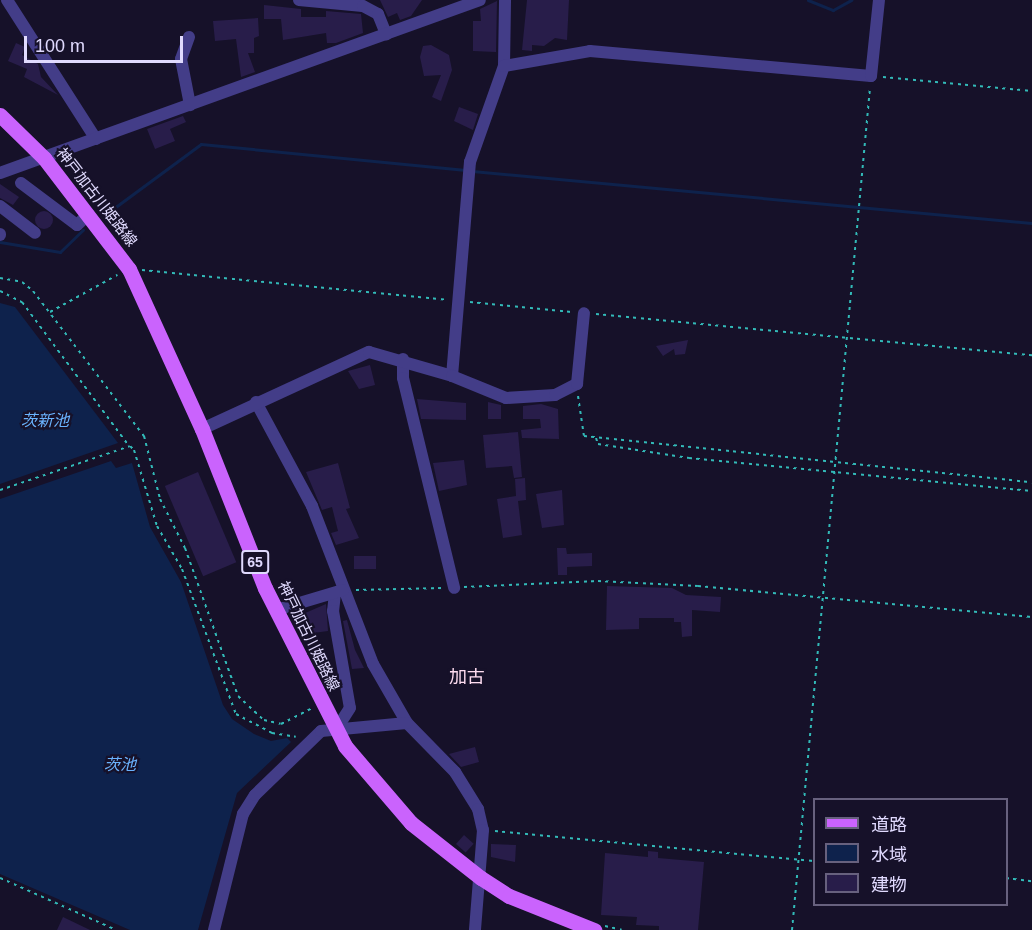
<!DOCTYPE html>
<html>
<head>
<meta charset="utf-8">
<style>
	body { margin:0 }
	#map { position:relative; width:1032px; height:930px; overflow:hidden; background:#161129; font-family:Helvetica,"Noto Sans JP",sans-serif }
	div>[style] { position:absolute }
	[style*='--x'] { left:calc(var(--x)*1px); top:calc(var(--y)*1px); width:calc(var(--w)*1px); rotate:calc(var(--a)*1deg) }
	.water>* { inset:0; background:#0e224c }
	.stream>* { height:3px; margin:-1.5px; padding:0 1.5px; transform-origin:1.5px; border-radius:1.5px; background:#0e224c }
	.building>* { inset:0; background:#281d4a; transform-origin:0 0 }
	.round { border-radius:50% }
	.path>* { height:2px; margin-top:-1px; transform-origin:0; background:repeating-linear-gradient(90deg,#32bab8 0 3px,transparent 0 7.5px) }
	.minor>* { height:12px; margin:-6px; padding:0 6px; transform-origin:6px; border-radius:6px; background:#433d88 }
	.major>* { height:15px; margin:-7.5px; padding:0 7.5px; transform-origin:7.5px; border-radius:7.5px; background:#ca63fd }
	span { translate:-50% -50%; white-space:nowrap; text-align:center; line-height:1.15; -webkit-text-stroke:4.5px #161129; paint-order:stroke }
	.shield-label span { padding:2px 4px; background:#161129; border:2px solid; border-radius:4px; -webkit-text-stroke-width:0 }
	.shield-label { font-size:14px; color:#e0dafe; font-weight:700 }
	.street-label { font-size:15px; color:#e0dafe }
	.water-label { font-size:16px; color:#6ab2fd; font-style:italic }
	.quarter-label { font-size:18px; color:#fedcf0 }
	.legend { position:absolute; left:813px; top:798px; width:195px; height:108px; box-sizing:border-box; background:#161129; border:2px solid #67617e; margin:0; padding:8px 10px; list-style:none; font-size:18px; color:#e0dafe }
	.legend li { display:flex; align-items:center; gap:12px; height:30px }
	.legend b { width:30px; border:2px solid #67617e }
	.scale { position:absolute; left:24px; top:36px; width:159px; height:27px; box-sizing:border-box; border:3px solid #e0dafe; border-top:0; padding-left:8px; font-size:18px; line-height:21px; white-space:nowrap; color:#e0dafe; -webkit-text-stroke:4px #161129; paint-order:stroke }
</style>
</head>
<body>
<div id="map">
	<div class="water">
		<i style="clip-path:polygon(0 303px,15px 307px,118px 443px,0 484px)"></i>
		<i style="clip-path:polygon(111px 461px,116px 468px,132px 463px,150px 527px,181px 582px,223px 705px,232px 719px,254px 734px,271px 741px,287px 738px,291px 742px,237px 793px,198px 930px,130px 930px,0 874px,0 499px)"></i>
	</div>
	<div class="stream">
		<i style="--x:808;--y:0;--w:27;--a:22"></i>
		<i style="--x:833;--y:10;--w:21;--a:-29"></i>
		<i style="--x:472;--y:171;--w:562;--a:5.31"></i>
		<i style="--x:106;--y:214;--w:118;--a:-36.4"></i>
		<i style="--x:201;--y:144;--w:266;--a:5.6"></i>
		<i style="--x:0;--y:242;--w:61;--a:9.5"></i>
		<i style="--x:60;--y:252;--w:32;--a:-44"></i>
	</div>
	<div class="building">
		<i style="clip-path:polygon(380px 0,422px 0,411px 16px,400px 20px,397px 13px,388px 17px)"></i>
		<i style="clip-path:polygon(527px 0,569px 0,567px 40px,555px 38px,544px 46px,532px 45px,532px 51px,522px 50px)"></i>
		<i style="clip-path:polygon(497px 1px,496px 52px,473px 51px,473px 21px,481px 21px,480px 9px)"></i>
		<i style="clip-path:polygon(264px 5px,301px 9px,301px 17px,326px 17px,326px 11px,361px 14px,363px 33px,336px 43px,327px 43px,326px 33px,283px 40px,281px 19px,264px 19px)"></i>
		<i style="clip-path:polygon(258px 18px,259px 36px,254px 38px,254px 53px,248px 53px,255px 72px,241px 77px,236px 39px,215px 41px,213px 21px)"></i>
		<i style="clip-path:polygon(16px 43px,25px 47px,22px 55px,38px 64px,41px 77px,58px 95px,24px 77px,27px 69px,8px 61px)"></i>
		<i style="clip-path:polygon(431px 45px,449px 55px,452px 70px,441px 101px,432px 97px,441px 75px,424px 76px,420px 57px,423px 46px)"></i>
		<i style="clip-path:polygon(459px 107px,478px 114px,473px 130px,454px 121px)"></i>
		<i style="clip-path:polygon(183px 116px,186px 122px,170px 129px,175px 141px,155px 149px,147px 129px)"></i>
		<i style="clip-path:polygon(0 184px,19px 197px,13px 205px,0 198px)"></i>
		<i class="round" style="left:35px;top:211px;width:18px;height:18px"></i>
		<i style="clip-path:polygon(688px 340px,685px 354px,675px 355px,674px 349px,663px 356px,656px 346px)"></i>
		<i style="clip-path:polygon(370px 365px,375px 385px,359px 389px,348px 371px)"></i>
		<i style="clip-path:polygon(417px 399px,466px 403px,466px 420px,421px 419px)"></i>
		<i style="clip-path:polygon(488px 402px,501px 405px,501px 419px,488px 419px)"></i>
		<i style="clip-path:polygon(541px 404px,558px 409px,559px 439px,522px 438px,521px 430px,541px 428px,540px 419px,523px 419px,523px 406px)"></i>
		<i style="clip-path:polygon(518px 432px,522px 477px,514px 478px,512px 466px,486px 468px,483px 435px)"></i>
		<i style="clip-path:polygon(464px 460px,467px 485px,439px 491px,433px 463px)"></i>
		<i style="clip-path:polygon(338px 463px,350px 508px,346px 509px,359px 538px,336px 545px,331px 533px,338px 531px,332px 507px,322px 510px,306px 472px)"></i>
		<i style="left:198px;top:472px;width:98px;height:36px;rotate:67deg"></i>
		<i style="clip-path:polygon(525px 478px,526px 500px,518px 501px,522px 535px,503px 538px,497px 499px,516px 496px,515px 479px)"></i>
		<i style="clip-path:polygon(562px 490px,564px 525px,542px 528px,536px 494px)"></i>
		<i style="clip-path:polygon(557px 548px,566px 548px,567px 554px,592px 553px,592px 566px,567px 567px,567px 575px,558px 575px)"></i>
		<i style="left:376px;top:556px;width:13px;height:22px;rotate:90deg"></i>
		<i style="clip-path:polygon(607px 586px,672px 588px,686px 595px,721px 597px,720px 612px,692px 610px,692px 636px,682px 637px,681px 622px,674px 622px,674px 618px,639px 618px,639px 629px,606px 630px)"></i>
		<i style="clip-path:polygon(326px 604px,328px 631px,313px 633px,312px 624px,301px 628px,296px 617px)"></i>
		<i style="clip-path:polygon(347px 620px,355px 650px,364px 668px,352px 669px,343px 621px)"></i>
		<i style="clip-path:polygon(475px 747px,479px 762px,461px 767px,449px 754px)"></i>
		<i style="left:464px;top:835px;width:13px;height:12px;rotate:42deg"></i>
		<i style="clip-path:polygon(491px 844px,516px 845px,515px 862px,491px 857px)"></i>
		<i style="clip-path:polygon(648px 851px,658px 852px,658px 858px,704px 862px,698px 930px,659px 930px,659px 926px,636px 925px,637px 917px,601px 915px,605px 853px,648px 857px)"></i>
		<i style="clip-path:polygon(63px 917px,90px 930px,57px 930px)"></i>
	</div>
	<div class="path">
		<i style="--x:883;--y:77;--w:150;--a:5.4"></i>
		<i style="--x:142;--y:270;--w:306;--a:5.6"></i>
		<i style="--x:0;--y:278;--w:22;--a:10"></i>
		<i style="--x:22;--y:282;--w:14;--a:39"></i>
		<i style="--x:33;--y:291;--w:183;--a:52.6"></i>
		<i style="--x:144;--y:436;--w:65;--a:75.7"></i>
		<i style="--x:160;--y:499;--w:55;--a:63"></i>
		<i style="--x:185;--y:548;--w:157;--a:70.3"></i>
		<i style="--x:238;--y:696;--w:35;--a:43"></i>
		<i style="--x:264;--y:720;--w:17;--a:13"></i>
		<i style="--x:281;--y:724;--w:36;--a:-27"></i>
		<i style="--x:0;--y:291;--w:25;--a:27"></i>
		<i style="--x:22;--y:302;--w:179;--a:53.4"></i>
		<i style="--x:470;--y:302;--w:102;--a:5.6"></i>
		<i style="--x:50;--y:312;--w:77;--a:-28.9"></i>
		<i style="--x:596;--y:314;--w:438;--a:5.4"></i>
		<i style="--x:578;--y:396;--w:40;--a:81.5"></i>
		<i style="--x:584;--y:436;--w:450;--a:5.9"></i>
		<i style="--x:596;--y:438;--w:6;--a:72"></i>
		<i style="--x:598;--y:444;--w:92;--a:8.7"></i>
		<i style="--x:689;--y:458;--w:345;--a:5.5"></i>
		<i style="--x:0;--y:490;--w:137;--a:-18.7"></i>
		<i style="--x:130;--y:446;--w:6;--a:45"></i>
		<i style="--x:134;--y:450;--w:79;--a:73.2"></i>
		<i style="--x:157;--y:526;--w:50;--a:59.8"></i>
		<i style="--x:182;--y:569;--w:155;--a:69.6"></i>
		<i style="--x:236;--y:714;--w:41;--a:27.8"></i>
		<i style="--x:272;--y:733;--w:24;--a:9"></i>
		<i style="--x:464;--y:587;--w:134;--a:-2.6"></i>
		<i style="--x:598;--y:581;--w:100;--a:2.9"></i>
		<i style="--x:698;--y:586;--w:335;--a:5.3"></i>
		<i style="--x:356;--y:590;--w:87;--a:-1.3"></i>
		<i style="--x:495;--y:831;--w:320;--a:5.4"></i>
		<i style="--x:0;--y:878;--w:127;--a:24.1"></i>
		<i style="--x:1006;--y:878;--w:26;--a:7"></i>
		<i style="--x:605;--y:926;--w:17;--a:13"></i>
		<i style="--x:792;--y:930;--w:847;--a:-84.71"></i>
	</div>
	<div class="minor">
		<i style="--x:7;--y:0;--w:165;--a:57.4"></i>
		<i style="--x:299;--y:0;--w:64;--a:5.4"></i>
		<i style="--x:363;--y:6;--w:17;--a:28"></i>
		<i style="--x:378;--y:14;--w:22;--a:68"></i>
		<i style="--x:189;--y:37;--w:23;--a:110"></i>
		<i style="--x:181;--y:59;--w:47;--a:78.9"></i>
		<i style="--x:504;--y:66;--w:66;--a:-89.1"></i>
		<i style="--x:0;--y:173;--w:510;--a:-19.82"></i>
		<i style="--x:21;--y:183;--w:70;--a:36.9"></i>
		<i style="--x:77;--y:225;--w:16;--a:-43"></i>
		<i style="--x:0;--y:206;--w:44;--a:37.6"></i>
		<i style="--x:0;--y:234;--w:1;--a:90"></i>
		<i style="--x:403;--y:359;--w:19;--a:90"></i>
		<i style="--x:403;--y:378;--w:216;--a:76.3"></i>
		<i style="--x:452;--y:376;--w:215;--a:-85.2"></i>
		<i style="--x:470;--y:162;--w:102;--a:-70.5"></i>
		<i style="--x:504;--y:66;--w:87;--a:-9.9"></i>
		<i style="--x:590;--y:51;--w:282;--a:5.1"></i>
		<i style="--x:871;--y:76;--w:76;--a:-84"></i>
		<i style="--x:256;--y:402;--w:118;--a:61.7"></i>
		<i style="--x:312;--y:506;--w:169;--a:68.9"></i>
		<i style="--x:373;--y:664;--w:68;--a:60"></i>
		<i style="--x:407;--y:723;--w:69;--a:45.6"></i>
		<i style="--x:455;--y:772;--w:44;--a:58.1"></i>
		<i style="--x:478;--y:809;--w:22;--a:77"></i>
		<i style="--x:483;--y:830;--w:100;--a:94.6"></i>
		<i style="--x:202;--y:429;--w:184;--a:-24.8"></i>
		<i style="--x:369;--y:352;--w:86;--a:16.1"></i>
		<i style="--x:452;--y:376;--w:58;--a:22.2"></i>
		<i style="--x:506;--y:398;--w:49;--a:-3.5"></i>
		<i style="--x:555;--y:395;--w:25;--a:-27"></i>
		<i style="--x:577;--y:384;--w:71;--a:-84.4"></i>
		<i style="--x:335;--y:593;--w:18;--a:96"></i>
		<i style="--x:333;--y:611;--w:98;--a:80.1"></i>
		<i style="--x:350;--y:708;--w:24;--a:123"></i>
		<i style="--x:276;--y:610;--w:70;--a:-16.6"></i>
		<i style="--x:214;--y:930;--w:120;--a:-76"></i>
		<i style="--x:243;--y:814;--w:22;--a:-58"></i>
		<i style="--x:255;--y:795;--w:92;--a:-44.1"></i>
		<i style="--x:321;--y:731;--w:86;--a:-5.3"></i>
	</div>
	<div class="major">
		<i style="--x:0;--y:115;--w:62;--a:44.3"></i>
		<i style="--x:44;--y:158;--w:140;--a:52.6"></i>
		<i style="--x:129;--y:269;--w:176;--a:65.5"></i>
		<i style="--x:202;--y:429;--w:171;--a:68.4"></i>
		<i style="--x:265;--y:588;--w:177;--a:63.1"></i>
		<i style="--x:345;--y:746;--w:101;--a:49.4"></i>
		<i style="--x:411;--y:823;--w:89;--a:38.2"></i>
		<i style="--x:481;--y:878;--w:33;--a:33"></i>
		<i style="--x:509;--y:896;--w:92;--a:21.8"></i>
	</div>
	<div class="shield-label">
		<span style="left:255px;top:562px">65</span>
	</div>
	<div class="street-label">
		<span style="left:97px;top:197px;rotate:52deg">神戸加古川姫路線</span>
		<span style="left:309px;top:636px;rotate:64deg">神戸加古川姫路線</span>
	</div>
	<div class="water-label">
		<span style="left:45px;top:421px">茨新池</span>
		<span style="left:120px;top:765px">茨池</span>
	</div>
	<div class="quarter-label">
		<span style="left:467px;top:677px">加古</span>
	</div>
	<ul class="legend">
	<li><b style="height:8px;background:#ca63fd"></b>道路</li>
	<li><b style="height:16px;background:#0e224c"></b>水域</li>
	<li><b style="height:16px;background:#281d4a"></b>建物</li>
	</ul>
	<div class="scale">100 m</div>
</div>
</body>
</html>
